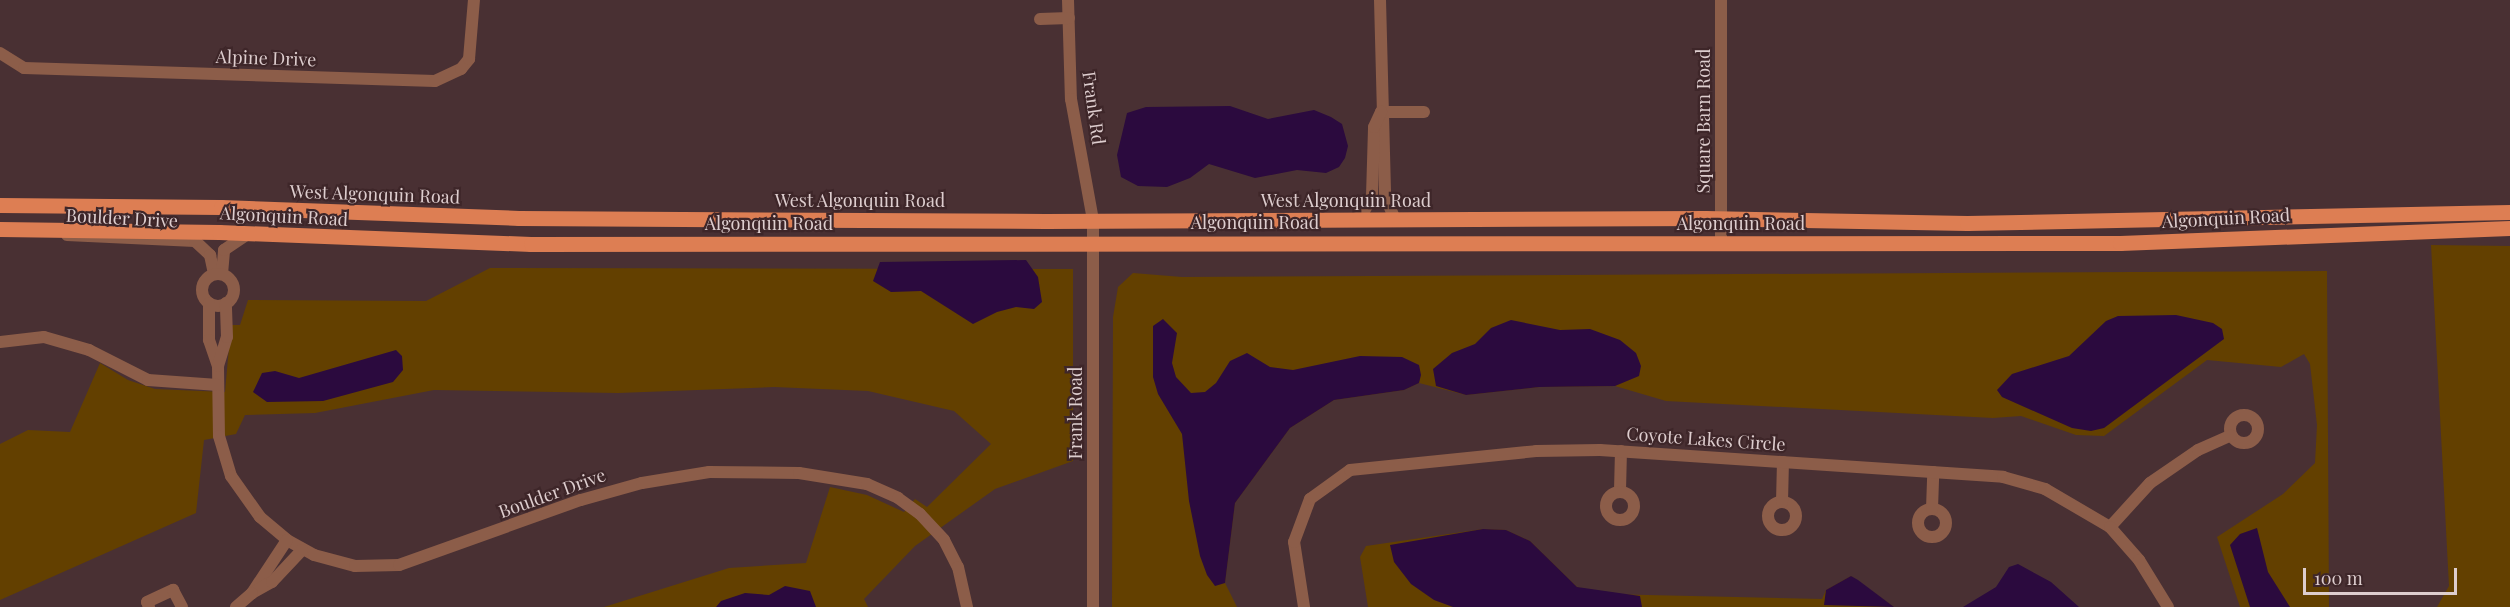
<!DOCTYPE html>
<html>
<head>
<meta charset="utf-8">
<style>
	body { margin:0 }
	#map { position:relative; width:2510px; height:607px; overflow:hidden; background:#493033; font-family:"Playfair Display",serif }
	div>[style] { position:absolute }
	[style*='--x'] { left:calc(var(--x)*1px); top:calc(var(--y)*1px); width:calc(var(--w)*1px); rotate:calc(var(--a)*1deg) }
	.green>* { inset:0; background:#634000 }
	.water>* { inset:0; background:#2b0a3e }
	.minor>* { height:12px; margin:-6px; padding:0 6px; transform-origin:6px; border-radius:6px; background:#8c5d49 }
	.minor>.ring { margin:-6px; padding:0; box-sizing:content-box; background:none; border:12px solid #8c5d49; border-radius:50% }
	.tertiary>* { height:12px; margin:-6px; padding:0 6px; transform-origin:6px; border-radius:6px; background:#8c5d49 }
	.primary>* { height:15px; margin:-7.5px; padding:0 7.5px; transform-origin:7.5px; border-radius:7.5px; background:#dd7e53 }
	span { translate:-50% -50%; white-space:nowrap; text-align:center; line-height:1.15; -webkit-text-stroke:4.5px #3e2629; paint-order:stroke }
	.street-label { font-size:18px; color:#ddcdce }
	.scale { position:absolute; left:2303px; top:568px; width:154px; height:27px; box-sizing:border-box; border:3px solid #ddcdce; border-top:0; padding-left:8px; font-size:18px; line-height:21px; white-space:nowrap; color:#ddcdce; -webkit-text-stroke:4px #3e2629; paint-order:stroke }
</style>
</head>
<body>
<div id="map">
	<div class="green">
		<i style="clip-path:polygon(2431px 245px,2510px 246px,2510px 607px,2437px 607px,2449px 586px)"></i>
		<i style="clip-path:polygon(490px 268px,1073px 269px,1073px 461px,995px 489px,915px 546px,864px 599px,868px 607px,604px 607px,729px 568px,806px 563px,830px 487px,867px 495px,904px 512px,915px 499px,927px 507px,991px 444px,954px 411px,868px 391px,774px 387px,618px 393px,434px 390px,315px 413px,245px 415px,236px 434px,204px 440px,196px 513px,0 600px,0 444px,28px 430px,70px 432px,100px 363px,128px 380px,155px 389px,225px 392px,231px 325px,240px 325px,248px 300px,426px 301px)"></i>
		<i style="clip-path:polygon(2327px 271px,2329px 607px,2240px 607px,2217px 537px,2283px 494px,2315px 463px,2317px 425px,2310px 364px,2304px 354px,2281px 367px,2207px 360px,2104px 436px,2076px 435px,2021px 416px,1993px 418px,1666px 401px,1615px 386px,1539px 387px,1466px 395px,1419px 383px,1404px 390px,1334px 400px,1290px 428px,1235px 503px,1225px 583px,1237px 607px,1112px 607px,1113px 317px,1118px 287px,1133px 273px,1182px 277px)"></i>
		<i style="clip-path:polygon(1483px 529px,1506px 530px,1530px 541px,1577px 587px,1603px 594px,1822px 599px,1826px 590px,1851px 576px,1894px 607px,1368px 607px,1360px 557px,1366px 546px)"></i>
	</div>
	<div class="water">
		<i style="clip-path:polygon(1230px 106px,1268px 119px,1314px 110px,1331px 117px,1342px 124px,1348px 146px,1345px 158px,1339px 167px,1326px 173px,1297px 170px,1255px 178px,1209px 164px,1190px 178px,1167px 187px,1138px 186px,1121px 177px,1117px 155px,1127px 113px,1146px 107px)"></i>
		<i style="clip-path:polygon(1026px 260px,1038px 277px,1042px 302px,1034px 309px,1016px 307px,997px 312px,973px 324px,921px 291px,891px 292px,873px 281px,880px 262px)"></i>
		<i style="clip-path:polygon(2176px 315px,2213px 323px,2222px 329px,2224px 339px,2104px 428px,2091px 431px,2072px 428px,2002px 397px,1997px 390px,2012px 374px,2069px 356px,2106px 321px,2118px 316px)"></i>
		<i style="clip-path:polygon(1163px 319px,1177px 333px,1172px 363px,1176px 377px,1191px 393px,1205px 392px,1216px 383px,1230px 361px,1247px 353px,1270px 367px,1293px 370px,1360px 356px,1402px 357px,1419px 365px,1421px 375px,1419px 383px,1404px 390px,1334px 400px,1290px 428px,1235px 503px,1225px 583px,1215px 586px,1207px 575px,1200px 556px,1189px 501px,1182px 434px,1158px 394px,1153px 377px,1153px 326px)"></i>
		<i style="clip-path:polygon(1511px 320px,1560px 330px,1590px 329px,1620px 340px,1636px 353px,1641px 366px,1639px 376px,1615px 386px,1539px 387px,1466px 395px,1436px 386px,1433px 369px,1452px 353px,1475px 344px,1491px 328px)"></i>
		<i style="clip-path:polygon(396px 350px,402px 356px,403px 370px,393px 382px,323px 401px,267px 402px,253px 392px,262px 373px,275px 371px,299px 378px)"></i>
		<i style="clip-path:polygon(2257px 528px,2268px 572px,2290px 607px,2250px 607px,2230px 545px,2240px 534px)"></i>
		<i style="clip-path:polygon(1483px 529px,1506px 530px,1530px 541px,1577px 587px,1640px 596px,1642px 607px,1453px 607px,1434px 600px,1411px 584px,1394px 562px,1390px 545px)"></i>
		<i style="clip-path:polygon(2018px 564px,2051px 582px,2079px 607px,1963px 607px,1996px 587px,2009px 567px)"></i>
		<i style="clip-path:polygon(1851px 576px,1858px 580px,1894px 607px,1824px 605px,1826px 590px)"></i>
		<i style="clip-path:polygon(785px 586px,810px 591px,816px 607px,716px 607px,721px 601px,745px 593px,769px 595px)"></i>
	</div>
	<div class="minor">
		<i style="--x:1068;--y:0;--w:99;--a:88.3"></i>
		<i style="--x:1071;--y:99;--w:123;--a:79.7"></i>
		<i style="--x:1380;--y:0;--w:196;--a:88.5"></i>
		<i style="--x:1385;--y:196;--w:26;--a:67"></i>
		<i style="--x:1040;--y:19;--w:29;--a:-2"></i>
		<i style="--x:0;--y:53;--w:28;--a:32"></i>
		<i style="--x:24;--y:68;--w:411;--a:1.8"></i>
		<i style="--x:435;--y:81;--w:29;--a:-25"></i>
		<i style="--x:461;--y:69;--w:13;--a:-51"></i>
		<i style="--x:469;--y:59;--w:59;--a:-85.2"></i>
		<i style="--x:1381;--y:112;--w:43;--a:0"></i>
		<i style="--x:1352;--y:219;--w:9;--a:-13"></i>
		<i style="--x:1361;--y:217;--w:24;--a:-62"></i>
		<i style="--x:1372;--y:196;--w:69;--a:-88.3"></i>
		<i style="--x:1374;--y:127;--w:17;--a:-65"></i>
		<i style="--x:67;--y:235;--w:128;--a:2.7"></i>
		<i style="--x:195;--y:241;--w:21;--a:43"></i>
		<i style="--x:210;--y:255;--w:19;--a:78"></i>
		<i style="--x:222;--y:274;--w:24;--a:-85"></i>
		<i style="--x:224;--y:250;--w:30;--a:-34"></i>
		<i class="ring" style="left:202px;top:274px;width:20px;height:20px"></i>
		<i style="--x:209;--y:303;--w:37;--a:90"></i>
		<i style="--x:209;--y:340;--w:28;--a:71"></i>
		<i style="--x:218;--y:366;--w:70;--a:89.2"></i>
		<i style="--x:219;--y:436;--w:42;--a:73.3"></i>
		<i style="--x:231;--y:476;--w:50;--a:54.7"></i>
		<i style="--x:260;--y:517;--w:35;--a:40"></i>
		<i style="--x:287;--y:540;--w:31;--a:29"></i>
		<i style="--x:314;--y:555;--w:42;--a:15"></i>
		<i style="--x:355;--y:566;--w:44;--a:-1.3"></i>
		<i style="--x:399;--y:565;--w:193;--a:-19.7"></i>
		<i style="--x:581;--y:500;--w:63;--a:-15.6"></i>
		<i style="--x:642;--y:483;--w:68;--a:-9.3"></i>
		<i style="--x:709;--y:472;--w:90;--a:0.6"></i>
		<i style="--x:799;--y:473;--w:69;--a:9.2"></i>
		<i style="--x:867;--y:484;--w:34;--a:24"></i>
		<i style="--x:898;--y:498;--w:27;--a:36"></i>
		<i style="--x:920;--y:514;--w:35;--a:47"></i>
		<i style="--x:944;--y:540;--w:30;--a:63"></i>
		<i style="--x:958;--y:567;--w:41;--a:77.3"></i>
		<i style="--x:0;--y:342;--w:44;--a:-6.5"></i>
		<i style="--x:44;--y:337;--w:47;--a:16.1"></i>
		<i style="--x:89;--y:350;--w:66;--a:27"></i>
		<i style="--x:148;--y:380;--w:70;--a:4.1"></i>
		<i style="--x:218;--y:366;--w:30;--a:-73"></i>
		<i style="--x:227;--y:337;--w:34;--a:-92"></i>
		<i class="ring" style="left:2230px;top:415px;width:16px;height:16px"></i>
		<i style="--x:1620;--y:491;--w:40;--a:-88.6"></i>
		<i class="ring" style="left:1606px;top:492px;width:16px;height:16px"></i>
		<i class="ring" style="left:1768px;top:502px;width:16px;height:16px"></i>
		<i style="--x:1782;--y:502;--w:40;--a:-88.6"></i>
		<i class="ring" style="left:1918px;top:509px;width:16px;height:16px"></i>
		<i style="--x:1932;--y:509;--w:37;--a:-88"></i>
		<i style="--x:2110;--y:527;--w:59;--a:-47.7"></i>
		<i style="--x:2150;--y:483;--w:58;--a:-34.5"></i>
		<i style="--x:2198;--y:450;--w:36;--a:-24"></i>
		<i style="--x:287;--y:540;--w:64;--a:123.4"></i>
		<i style="--x:252;--y:593;--w:23;--a:-29"></i>
		<i style="--x:272;--y:582;--w:44;--a:-46.8"></i>
		<i style="--x:149;--y:607;--w:5;--a:-112"></i>
		<i style="--x:147;--y:602;--w:29;--a:-25"></i>
		<i style="--x:173;--y:590;--w:19;--a:62"></i>
		<i style="--x:236;--y:607;--w:21;--a:-41"></i>
		<i style="--x:1304;--y:607;--w:66;--a:-98.7"></i>
		<i style="--x:1294;--y:542;--w:46;--a:-69.6"></i>
		<i style="--x:1310;--y:499;--w:49;--a:-35.9"></i>
		<i style="--x:1350;--y:470;--w:187;--a:-5.8"></i>
		<i style="--x:1536;--y:451;--w:64;--a:-0.9"></i>
		<i style="--x:1600;--y:450;--w:404;--a:3.8"></i>
		<i style="--x:2003;--y:477;--w:44;--a:15.9"></i>
		<i style="--x:2045;--y:489;--w:75;--a:30.3"></i>
		<i style="--x:2110;--y:527;--w:44;--a:48.7"></i>
		<i style="--x:2139;--y:560;--w:55;--a:58.3"></i>
	</div>
	<div class="tertiary">
		<i style="--x:1093;--y:220;--w:387;--a:90"></i>
		<i style="--x:1721;--y:242;--w:242;--a:-90"></i>
	</div>
	<div class="primary">
		<i style="--x:0;--y:205;--w:221;--a:0.5"></i>
		<i style="--x:221;--y:207;--w:298;--a:2.1"></i>
		<i style="--x:519;--y:218;--w:526;--a:0.33"></i>
		<i style="--x:1045;--y:221;--w:660;--a:-0.26"></i>
		<i style="--x:1705;--y:218;--w:262;--a:1.1"></i>
		<i style="--x:1967;--y:223;--w:543;--a:-1.16"></i>
		<i style="--x:0;--y:229;--w:219;--a:0.8"></i>
		<i style="--x:219;--y:232;--w:312;--a:2.2"></i>
		<i style="--x:531;--y:244;--w:1589;--a:-0.04"></i>
		<i style="--x:2120;--y:243;--w:390;--a:-2.2"></i>
	</div>
	<div class="street-label">
		<span style="left:266px;top:58px;rotate:2deg">Alpine Drive</span>
		<span style="left:1094px;top:108px;rotate:82deg">Frank Rd</span>
		<span style="left:1703px;top:121px;rotate:-90deg">Square Barn Road</span>
		<span style="left:375px;top:194px;rotate:2deg">West Algonquin Road</span>
		<span style="left:860px;top:200px">West Algonquin Road</span>
		<span style="left:1346px;top:200px">West Algonquin Road</span>
		<span style="left:284px;top:216px;rotate:3deg">Algonquin Road</span>
		<span style="left:122px;top:218px;rotate:3deg">Boulder Drive</span>
		<span style="left:2226px;top:218px;rotate:-3deg">Algonquin Road</span>
		<span style="left:1255px;top:222px">Algonquin Road</span>
		<span style="left:769px;top:223px">Algonquin Road</span>
		<span style="left:1741px;top:223px">Algonquin Road</span>
		<span style="left:1075px;top:413px;rotate:-90deg">Frank Road</span>
		<span style="left:1706px;top:439px;rotate:4deg">Coyote Lakes Circle</span>
		<span style="left:552px;top:493px;rotate:-20deg">Boulder Drive</span>
	</div>
	<div class="scale">100 m</div>
</div>
</body>
</html>
